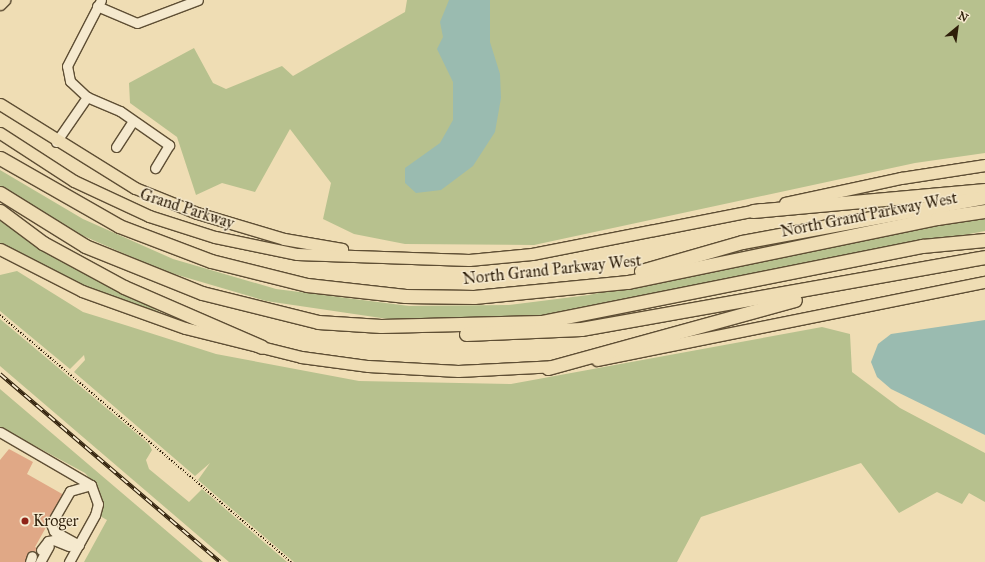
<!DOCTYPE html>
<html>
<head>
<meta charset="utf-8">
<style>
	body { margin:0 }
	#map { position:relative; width:985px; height:562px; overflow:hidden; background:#efddb4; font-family:"IM FELL Great Primer",serif }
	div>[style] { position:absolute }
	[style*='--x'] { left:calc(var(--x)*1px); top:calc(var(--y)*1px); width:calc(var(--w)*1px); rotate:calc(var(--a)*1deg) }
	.green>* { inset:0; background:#b7c18e }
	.water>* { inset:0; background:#9abbb0 }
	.building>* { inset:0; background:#e0a886 }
	.minor-tunnel>* { height:9px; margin-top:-4.5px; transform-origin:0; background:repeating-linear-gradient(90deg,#c8b792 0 9px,transparent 0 13.5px) }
	.path>* { height:1.5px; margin-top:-0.75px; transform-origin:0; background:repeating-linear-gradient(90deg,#2e1e09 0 1px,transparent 0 3px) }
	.roads { filter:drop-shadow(1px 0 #5e4e34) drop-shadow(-1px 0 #5e4e34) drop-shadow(0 1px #5e4e34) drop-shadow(0 -1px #5e4e34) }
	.minor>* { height:9px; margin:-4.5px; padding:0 4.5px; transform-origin:4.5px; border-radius:4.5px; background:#f5e9ce }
	.major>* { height:11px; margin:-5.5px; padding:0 5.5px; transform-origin:5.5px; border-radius:5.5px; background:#efddb4 }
	.highway>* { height:13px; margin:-6.5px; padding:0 6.5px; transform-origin:6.5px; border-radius:6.5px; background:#efddb4 }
	.rail>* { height:4px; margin-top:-2px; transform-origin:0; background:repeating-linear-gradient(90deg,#f5e9ce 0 8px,#2e1e09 0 16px); box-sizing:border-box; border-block:1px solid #2e1e09 }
	.dots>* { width:11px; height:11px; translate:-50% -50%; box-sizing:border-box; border:2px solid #f5e9ce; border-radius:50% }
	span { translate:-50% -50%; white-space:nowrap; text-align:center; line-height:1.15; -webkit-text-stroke:3px #f5e9ce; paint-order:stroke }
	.street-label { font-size:16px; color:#2e1e09 }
	.poi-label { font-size:16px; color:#2e1e09 }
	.left { translate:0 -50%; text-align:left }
	.north { position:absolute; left:937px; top:8px; width:40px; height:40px; -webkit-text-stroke:3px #f5e9ce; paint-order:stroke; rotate:29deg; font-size:11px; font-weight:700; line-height:16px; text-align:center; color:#2e1e09 }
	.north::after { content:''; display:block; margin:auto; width:14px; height:18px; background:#2e1e09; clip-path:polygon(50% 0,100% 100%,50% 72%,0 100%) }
</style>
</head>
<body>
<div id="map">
	<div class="green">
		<i style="clip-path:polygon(407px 0,985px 0,985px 153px,915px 163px,534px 245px,405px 244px,354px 234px,323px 219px,331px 183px,290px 129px,255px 192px,222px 183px,196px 195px,177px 137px,130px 103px,129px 83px,194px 48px,213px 83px,226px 89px,282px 66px,293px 76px,405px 12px)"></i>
		<i style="clip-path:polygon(0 170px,83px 219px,173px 259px,276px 289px,409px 306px,509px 305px,589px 295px,893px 231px,985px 217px,985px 231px,536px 317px,388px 319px,266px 301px,164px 271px,72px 231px,0 189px)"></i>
		<i style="clip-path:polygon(0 219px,34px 243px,169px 317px,86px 287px,0 243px)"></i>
		<i style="clip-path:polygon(17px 271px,83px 312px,125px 325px,216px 354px,359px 381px,511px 384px,822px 327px,850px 334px,852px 372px,900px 408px,985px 453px,985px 502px,969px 493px,962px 504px,937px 492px,899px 513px,861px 463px,701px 517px,677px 562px,294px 562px,198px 480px,210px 463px,195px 476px,74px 372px,85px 360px,84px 355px,70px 369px,0 311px,0 275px)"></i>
		<i style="clip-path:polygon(0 319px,149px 444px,152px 450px,146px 460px,149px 469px,189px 502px,202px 489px,287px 562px,229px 562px,0 366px)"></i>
		<i style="clip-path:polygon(0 389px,203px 562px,84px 562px,107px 520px,100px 516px,102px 503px,99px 489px,85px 473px,0 427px)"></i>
	</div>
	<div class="water">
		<i style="clip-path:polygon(449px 0,490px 0,490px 42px,500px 74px,501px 98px,495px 132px,473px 166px,441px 190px,416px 193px,405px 183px,405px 168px,440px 143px,453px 120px,453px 82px,437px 49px,443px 37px,440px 22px)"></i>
		<i style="clip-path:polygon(985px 320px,985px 435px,891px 389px,877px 377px,871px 362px,878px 344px,891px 334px)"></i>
	</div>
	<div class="building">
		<i style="clip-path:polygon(9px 449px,33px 462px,27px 474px,64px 495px,35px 547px,45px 553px,41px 561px,31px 556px,27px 562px,0 562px,0 460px)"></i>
	</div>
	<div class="minor-tunnel">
		<i style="--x:36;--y:558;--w:9;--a:-58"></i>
	</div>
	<div class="path">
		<i style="--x:0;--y:315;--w:382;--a:40.3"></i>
	</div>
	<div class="roads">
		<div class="minor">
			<i style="--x:97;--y:6;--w:43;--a:23"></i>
			<i style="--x:137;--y:23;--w:65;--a:-20.7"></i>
			<i style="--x:87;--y:97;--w:36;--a:23"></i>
			<i style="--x:120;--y:111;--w:60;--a:34.8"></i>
			<i style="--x:169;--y:145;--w:27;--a:121"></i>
			<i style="--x:56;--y:142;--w:55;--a:-55.4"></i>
			<i style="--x:87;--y:97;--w:23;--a:-137"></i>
			<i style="--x:70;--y:81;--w:15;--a:-101"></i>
			<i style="--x:67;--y:66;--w:74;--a:-62.7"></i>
			<i style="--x:116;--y:147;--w:31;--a:-57"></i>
			<i style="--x:0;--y:432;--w:105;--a:30.2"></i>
			<i style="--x:91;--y:485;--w:20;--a:70"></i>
			<i style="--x:98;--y:504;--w:11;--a:105"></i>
			<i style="--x:95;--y:515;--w:54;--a:119"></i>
			<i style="--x:79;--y:545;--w:29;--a:-151"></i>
			<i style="--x:54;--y:531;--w:8;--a:-113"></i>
			<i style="--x:51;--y:524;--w:38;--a:-60"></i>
			<i style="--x:70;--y:491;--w:22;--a:-16"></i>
			<i style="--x:41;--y:550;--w:11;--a:-52"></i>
			<i style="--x:48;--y:541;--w:6;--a:-9"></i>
			<i style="--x:54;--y:540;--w:16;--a:22"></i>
			<i style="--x:30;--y:562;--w:6;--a:-72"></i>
			<i style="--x:40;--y:562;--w:18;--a:-61"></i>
		</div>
		<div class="major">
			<i style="--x:0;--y:4;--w:6;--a:-45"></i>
			<i style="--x:0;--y:104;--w:159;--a:31.9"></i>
			<i style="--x:135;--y:188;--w:67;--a:22"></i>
			<i style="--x:197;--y:213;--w:91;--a:16.6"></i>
			<i style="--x:284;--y:239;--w:59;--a:9.8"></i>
			<i style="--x:0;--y:133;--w:88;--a:33"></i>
			<i style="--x:74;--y:181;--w:83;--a:25"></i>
			<i style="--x:149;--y:216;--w:69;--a:17.7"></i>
			<i style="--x:215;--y:237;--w:84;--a:11.7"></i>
			<i style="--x:297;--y:254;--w:172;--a:2"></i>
			<i style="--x:469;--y:260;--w:63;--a:-5.4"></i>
			<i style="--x:532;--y:254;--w:233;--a:-11.1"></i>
			<i style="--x:785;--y:203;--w:119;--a:-12.2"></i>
			<i style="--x:901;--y:178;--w:85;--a:-8.8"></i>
			<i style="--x:0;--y:249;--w:92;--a:27.1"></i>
			<i style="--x:82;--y:291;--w:109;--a:19.8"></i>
			<i style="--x:185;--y:328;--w:120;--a:14"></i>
			<i style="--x:301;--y:357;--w:68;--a:7.7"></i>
			<i style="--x:368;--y:366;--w:90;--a:3.2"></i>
			<i style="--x:458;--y:371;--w:99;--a:-2.9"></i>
			<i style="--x:597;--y:360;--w:396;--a:-11.4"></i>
		</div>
		<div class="highway">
			<i style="--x:0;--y:158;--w:137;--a:29.7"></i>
			<i style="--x:119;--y:226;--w:98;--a:20.8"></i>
			<i style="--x:211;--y:261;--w:99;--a:14"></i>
			<i style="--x:307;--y:285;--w:99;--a:6.4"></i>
			<i style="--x:405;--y:296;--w:69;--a:0.8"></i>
			<i style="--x:474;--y:297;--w:155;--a:-5.6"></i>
			<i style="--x:628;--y:282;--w:316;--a:-11.7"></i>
			<i style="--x:937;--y:218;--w:49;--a:-8.3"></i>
			<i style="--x:0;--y:193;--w:100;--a:31.9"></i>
			<i style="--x:85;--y:246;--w:126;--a:21.9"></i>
			<i style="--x:202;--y:293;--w:120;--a:14"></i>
			<i style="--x:318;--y:322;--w:63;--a:3.6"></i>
			<i style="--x:381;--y:326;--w:160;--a:-1.4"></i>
			<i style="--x:541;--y:322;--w:389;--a:-11.3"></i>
			<i style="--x:922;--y:246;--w:63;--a:-5.4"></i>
			<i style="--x:0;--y:211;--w:54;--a:36.7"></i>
			<i style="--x:43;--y:243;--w:92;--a:28.5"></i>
			<i style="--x:124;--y:287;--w:150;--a:23.5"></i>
			<i style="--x:753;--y:211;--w:233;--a:-5.2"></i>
			<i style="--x:641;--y:271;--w:105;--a:-16"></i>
			<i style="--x:742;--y:242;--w:247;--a:-10.5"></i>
			<i style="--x:466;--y:334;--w:115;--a:-2.5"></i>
			<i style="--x:581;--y:329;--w:410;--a:-10.1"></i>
			<i style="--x:548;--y:368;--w:256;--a:-15.4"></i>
		</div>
	</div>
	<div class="rail">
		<i style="--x:0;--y:374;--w:289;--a:40.5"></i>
	</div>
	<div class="dots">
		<i style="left:25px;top:521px;background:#8f2418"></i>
	</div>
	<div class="street-label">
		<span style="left:187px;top:209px;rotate:18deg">Grand Parkway</span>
		<span style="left:869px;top:215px;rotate:-11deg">North Grand Parkway West</span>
		<span style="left:552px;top:270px;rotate:-6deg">North Grand Parkway West</span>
	</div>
	<div class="poi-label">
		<span class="left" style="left:33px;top:521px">Kroger</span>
	</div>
	<div class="north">N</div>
</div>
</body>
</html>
